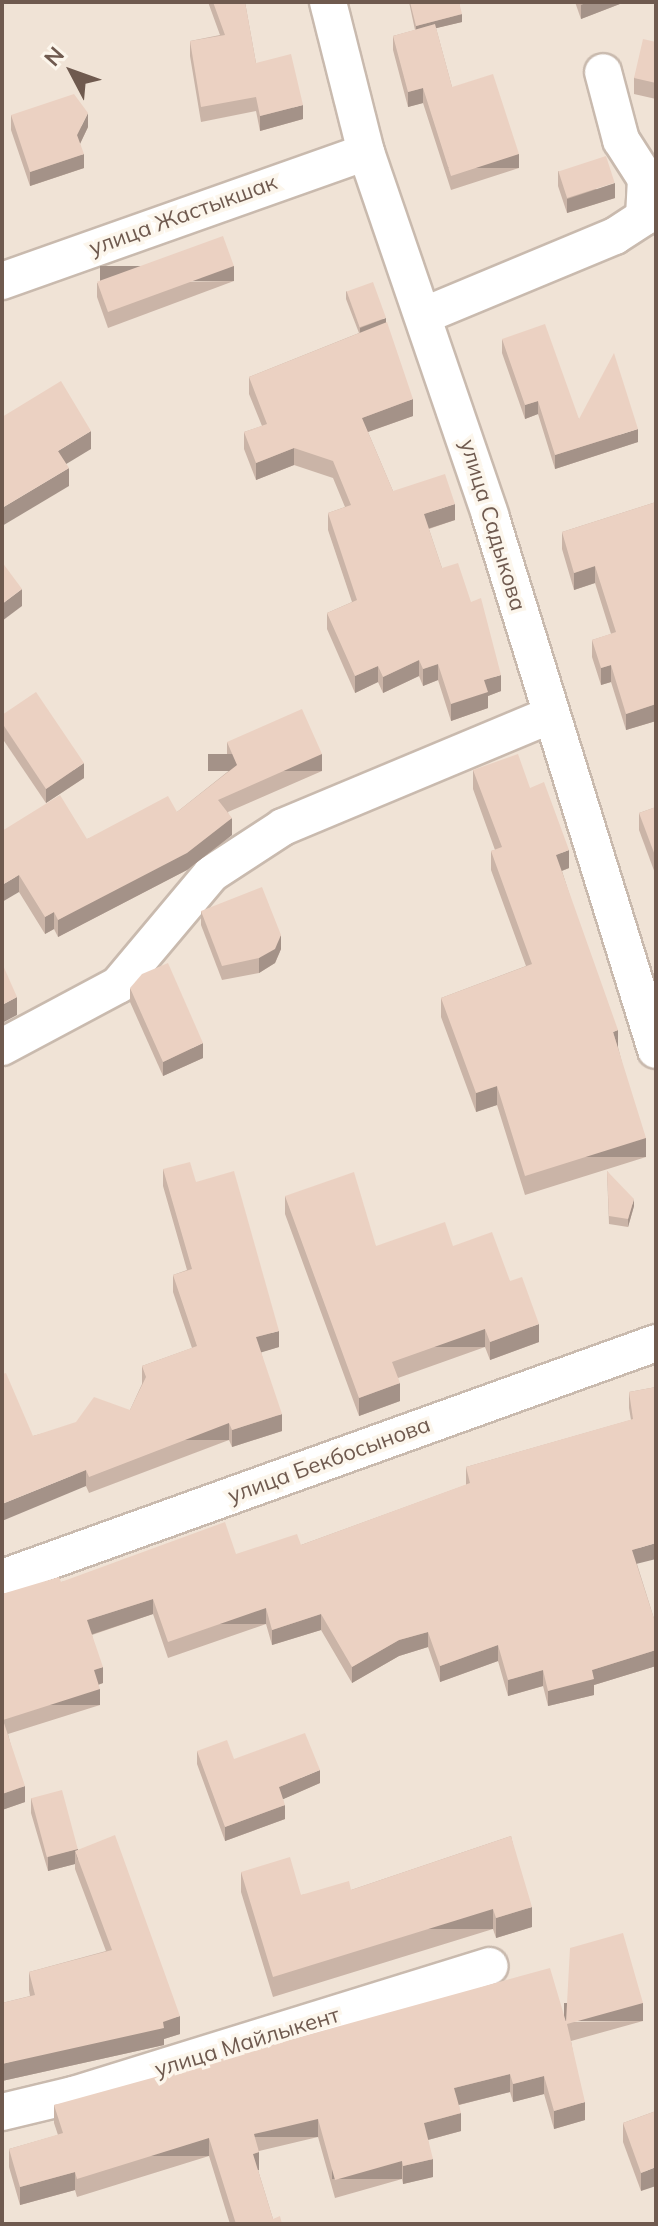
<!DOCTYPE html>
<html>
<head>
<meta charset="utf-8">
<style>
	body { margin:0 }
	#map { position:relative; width:658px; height:2226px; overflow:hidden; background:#f9f2e7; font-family:Mulish,sans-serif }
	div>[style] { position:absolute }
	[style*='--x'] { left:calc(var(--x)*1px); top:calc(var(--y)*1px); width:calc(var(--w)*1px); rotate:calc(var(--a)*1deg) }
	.residential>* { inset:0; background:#f0e3d6; transform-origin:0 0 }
	.roads { filter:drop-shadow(2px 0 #c9baae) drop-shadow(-2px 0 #c9baae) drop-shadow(0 2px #c9baae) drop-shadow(0 -2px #c9baae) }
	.minor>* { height:36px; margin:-18px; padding:0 18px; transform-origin:18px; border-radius:18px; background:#fff }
	.wall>* { inset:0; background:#cab4a7 }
	.shaded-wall>* { inset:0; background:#a49288; transform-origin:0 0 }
	.building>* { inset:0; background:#ebd1c2; transform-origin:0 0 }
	span { translate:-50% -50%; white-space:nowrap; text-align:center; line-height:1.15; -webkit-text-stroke:7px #fcf6ec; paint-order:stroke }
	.street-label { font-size:22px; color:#6f5a4f }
	.frame { position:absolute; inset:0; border:4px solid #6f5a4f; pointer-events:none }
	.north { position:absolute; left:32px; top:32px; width:80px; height:80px; -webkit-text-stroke:6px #fcf6ec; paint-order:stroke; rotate:311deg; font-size:22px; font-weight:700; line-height:32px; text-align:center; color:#6f5a4f }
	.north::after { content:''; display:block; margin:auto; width:28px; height:36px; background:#6f5a4f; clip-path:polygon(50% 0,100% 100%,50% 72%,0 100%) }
</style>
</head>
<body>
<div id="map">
	<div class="residential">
		<i style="left:2px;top:2px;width:654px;height:2222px"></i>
	</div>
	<div class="roads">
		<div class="minor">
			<i style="--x:328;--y:2;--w:155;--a:75.8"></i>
			<i style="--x:366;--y:152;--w:384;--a:71.1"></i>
			<i style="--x:490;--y:515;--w:560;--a:72.76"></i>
			<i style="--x:2;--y:281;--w:386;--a:-19.5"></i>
			<i style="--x:425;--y:315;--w:206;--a:-22.6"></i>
			<i style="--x:615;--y:236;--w:35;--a:-33"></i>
			<i style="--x:644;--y:217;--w:38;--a:-87"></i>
			<i style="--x:646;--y:179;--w:46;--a:-122.7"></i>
			<i style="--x:621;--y:140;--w:70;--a:-104.8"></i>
			<i style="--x:2;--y:1047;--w:132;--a:-28.1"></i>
			<i style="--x:118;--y:985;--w:145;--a:-50"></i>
			<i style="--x:211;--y:874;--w:86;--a:-33.1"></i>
			<i style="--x:283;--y:827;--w:290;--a:-22.7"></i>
			<i style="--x:2;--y:1578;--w:695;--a:-19.76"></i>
			<i style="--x:2;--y:2112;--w:73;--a:-13.5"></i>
			<i style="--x:73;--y:2095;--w:436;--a:-17.2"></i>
		</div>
	</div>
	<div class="wall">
		<i style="clip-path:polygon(208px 2px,245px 2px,256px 63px,303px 119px,260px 131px,256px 111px,201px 122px,190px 56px,190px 41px,220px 35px)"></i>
		<i style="clip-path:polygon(409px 2px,459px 2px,462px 22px,436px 28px,452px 87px,519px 168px,451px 190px,423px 103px,408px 107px,393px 50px,393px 36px,415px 30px)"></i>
		<i style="clip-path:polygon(575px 2px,625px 2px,581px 19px)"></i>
		<i style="clip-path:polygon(656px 42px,656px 99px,634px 94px,634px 78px)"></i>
		<i style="clip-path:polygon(11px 115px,88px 127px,80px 144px,84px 168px,30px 186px,11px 130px)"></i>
		<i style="clip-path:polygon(558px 171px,615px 198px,567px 213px,558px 186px)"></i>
		<i style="clip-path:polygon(234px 281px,108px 328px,97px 297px,97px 283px)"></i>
		<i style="clip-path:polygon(346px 291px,386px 322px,413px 416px,368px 432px,393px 491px,455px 520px,429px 529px,442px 568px,501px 691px,488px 696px,488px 708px,451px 721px,438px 680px,423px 686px,419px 676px,383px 693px,378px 682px,355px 693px,327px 629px,327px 613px,352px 602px,328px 530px,328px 513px,345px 507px,333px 478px,294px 465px,256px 480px,244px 449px,244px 432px,262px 426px,249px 394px,249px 377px,359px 333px,346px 299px)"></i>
		<i style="clip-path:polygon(502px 339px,579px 419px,638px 442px,555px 469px,538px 414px,525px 419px,502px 353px)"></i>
		<i style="clip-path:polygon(656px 502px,656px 721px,626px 730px,611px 682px,601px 685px,592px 657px,592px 640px,611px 634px,595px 583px,574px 590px,562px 549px,562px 532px)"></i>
		<i style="clip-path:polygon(2px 715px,84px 778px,46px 803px,2px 738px)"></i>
		<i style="clip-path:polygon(227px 742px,322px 771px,228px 812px,232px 835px,187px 870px,58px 937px,54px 929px,45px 934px,19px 892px,2px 831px,87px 839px,177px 812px,231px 769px,227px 759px)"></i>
		<i style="clip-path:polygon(473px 770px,530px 788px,569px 868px,562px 871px,618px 1047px,646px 1157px,525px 1195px,497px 1105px,476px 1112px,441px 1017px,441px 998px,526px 966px,491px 870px,491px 851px,495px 850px,473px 789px)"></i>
		<i style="clip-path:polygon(656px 807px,656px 876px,639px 830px,639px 813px)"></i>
		<i style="clip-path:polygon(201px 911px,281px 949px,275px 963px,259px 973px,222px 980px,201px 925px)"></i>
		<i style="clip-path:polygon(130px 988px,203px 1058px,163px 1076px,130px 1002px)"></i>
		<i style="clip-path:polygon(163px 1169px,196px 1182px,279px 1347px,261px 1352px,282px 1431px,232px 1447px,229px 1440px,89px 1493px,86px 1486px,33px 1436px,130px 1410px,142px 1384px,142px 1366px,192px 1348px,173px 1292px,173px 1275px,187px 1270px,163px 1186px)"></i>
		<i style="clip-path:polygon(607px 1171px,634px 1206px,628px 1227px,609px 1224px)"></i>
		<i style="clip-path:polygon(285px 1196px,376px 1246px,453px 1246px,510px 1281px,539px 1342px,490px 1360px,485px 1347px,398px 1378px,400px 1401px,359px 1416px,285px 1214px)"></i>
		<i style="clip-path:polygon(656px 1387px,637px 1564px,656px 1625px,656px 1666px,594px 1685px,594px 1695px,548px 1706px,543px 1686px,508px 1696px,498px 1661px,440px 1682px,428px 1647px,399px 1656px,352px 1683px,321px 1630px,272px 1645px,266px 1624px,168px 1658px,153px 1614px,92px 1635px,103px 1683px,98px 1685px,100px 1705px,8px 1734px,25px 1802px,2px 1810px,2px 1594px,61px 1582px,301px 1545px,466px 1485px,466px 1467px,631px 1420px,629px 1408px,629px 1392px)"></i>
		<i style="clip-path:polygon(197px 1751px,234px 1759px,320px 1783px,283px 1799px,285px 1819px,225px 1841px,197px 1764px)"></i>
		<i style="clip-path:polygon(31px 1798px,78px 1850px,180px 2034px,164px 2039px,164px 2045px,2px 2081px,2px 2003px,30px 1996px,29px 1990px,29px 1972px,106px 1951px,75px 1869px,75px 1864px,48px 1871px,31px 1813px)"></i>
		<i style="clip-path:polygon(511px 1836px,532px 1927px,496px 1938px,493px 1929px,273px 1997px,241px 1892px,241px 1872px,301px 1895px,351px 1890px)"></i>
		<i style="clip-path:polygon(643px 2021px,571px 2041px,585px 2120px,554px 2129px,544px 2094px,513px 2102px,510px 2092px,459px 2105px,461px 2131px,428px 2140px,433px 2177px,403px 2184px,402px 2179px,335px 2198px,318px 2137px,259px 2151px,259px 2170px,258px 2170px,273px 2219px,282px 2224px,230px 2224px,209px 2156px,77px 2197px,75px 2190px,20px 2205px,9px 2167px,9px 2149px,58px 2135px,54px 2123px,54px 2105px,566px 2022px)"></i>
		<i style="clip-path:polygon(656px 2111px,641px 2191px,623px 2142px,623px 2123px)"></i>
	</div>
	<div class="shaded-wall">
		<i style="clip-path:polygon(588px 2px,625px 2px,581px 19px,581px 5px)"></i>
		<i style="clip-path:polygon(462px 14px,462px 22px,416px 33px,416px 26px)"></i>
		<i style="clip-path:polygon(423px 88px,423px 103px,408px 107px,408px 92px)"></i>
		<i style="clip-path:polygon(303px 105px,303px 119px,260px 131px,260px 116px)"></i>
		<i style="clip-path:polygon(88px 113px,88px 127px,77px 150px,77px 135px)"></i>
		<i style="clip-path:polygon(84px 154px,84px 168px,30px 186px,30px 172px)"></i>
		<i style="left:519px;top:154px;width:14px;height:71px;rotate:90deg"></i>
		<i style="clip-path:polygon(615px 183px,615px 198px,567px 213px,567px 199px)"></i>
		<i style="left:234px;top:266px;width:15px;height:134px;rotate:90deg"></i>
		<i style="clip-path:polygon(386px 318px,386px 326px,360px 336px,360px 328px)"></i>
		<i style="clip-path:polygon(413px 399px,413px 416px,362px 434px,362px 418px)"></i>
		<i style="clip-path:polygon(538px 401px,538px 414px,525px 419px,525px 405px)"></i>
		<i style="clip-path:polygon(638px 429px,638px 442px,555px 469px,555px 455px)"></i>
		<i style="clip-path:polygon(91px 431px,91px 449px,58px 469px,58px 451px)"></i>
		<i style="clip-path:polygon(294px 448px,294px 465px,256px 480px,256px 463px)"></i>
		<i style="clip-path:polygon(69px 468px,69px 486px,2px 526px,2px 508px)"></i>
		<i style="clip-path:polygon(455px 504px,455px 520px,424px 530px,424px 514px)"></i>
		<i style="clip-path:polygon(595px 566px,595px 583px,574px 590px,574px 573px)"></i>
		<i style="clip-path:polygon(22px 589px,22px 606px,2px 621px,2px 604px)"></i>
		<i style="clip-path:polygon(419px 660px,419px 676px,383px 693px,383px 677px)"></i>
		<i style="clip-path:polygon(438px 664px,438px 680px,423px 686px,423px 669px)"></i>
		<i style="clip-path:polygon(611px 665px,611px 682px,601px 685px,601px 668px)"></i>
		<i style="clip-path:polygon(378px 666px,378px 682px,355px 693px,355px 676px)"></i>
		<i style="clip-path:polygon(501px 675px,501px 691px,488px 696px,488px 708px,451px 721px,451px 704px,484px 680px)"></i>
		<i style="clip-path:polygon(656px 704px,656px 721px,626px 730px,626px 714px)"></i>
		<i style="left:322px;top:754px;width:17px;height:114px;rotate:90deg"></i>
		<i style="clip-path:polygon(84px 763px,84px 778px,46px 803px,46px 789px)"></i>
		<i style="clip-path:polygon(232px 818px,232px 835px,187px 870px,58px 937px,58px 920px)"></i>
		<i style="clip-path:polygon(569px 850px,569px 868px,556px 873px,556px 855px)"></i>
		<i style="clip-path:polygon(19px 875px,19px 892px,2px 902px,2px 885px)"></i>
		<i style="clip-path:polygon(54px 912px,54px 929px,45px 934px,45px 917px)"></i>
		<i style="clip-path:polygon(281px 935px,281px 949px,275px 963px,259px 973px,259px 958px)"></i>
		<i style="clip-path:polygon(17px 997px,17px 1015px,2px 1023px,2px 1005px)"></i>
		<i style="clip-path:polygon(618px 1030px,618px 1049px,613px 1032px)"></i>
		<i style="clip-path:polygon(203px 1043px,203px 1058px,163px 1076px,163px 1062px)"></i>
		<i style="clip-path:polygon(497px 1086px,497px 1105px,476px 1112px,476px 1093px)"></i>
		<i style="left:646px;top:1138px;width:19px;height:127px;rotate:90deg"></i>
		<i style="clip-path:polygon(634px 1199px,634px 1206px,628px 1227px,628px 1219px)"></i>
		<i style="clip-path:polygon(539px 1324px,539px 1342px,490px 1360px,490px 1342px)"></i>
		<i style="left:485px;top:1329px;width:18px;height:99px;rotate:90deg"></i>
		<i style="clip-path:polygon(279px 1331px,279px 1347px,256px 1354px,256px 1337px)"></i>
		<i style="clip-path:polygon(400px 1383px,400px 1401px,359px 1416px,359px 1398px)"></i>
		<i style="clip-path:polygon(282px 1414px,282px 1431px,232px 1447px,232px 1430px)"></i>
		<i style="left:229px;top:1423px;width:17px;height:150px;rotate:90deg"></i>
		<i style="clip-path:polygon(86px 1470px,86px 1486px,2px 1521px,2px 1504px)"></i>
		<i style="clip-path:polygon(656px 1543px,656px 1559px,632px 1565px,632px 1550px)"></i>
		<i style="clip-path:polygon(153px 1599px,153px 1614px,87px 1636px,87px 1620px)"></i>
		<i style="left:266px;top:1608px;width:16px;height:104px;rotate:90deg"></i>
		<i style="clip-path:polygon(321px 1614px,321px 1630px,272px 1645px,272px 1630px)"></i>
		<i style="clip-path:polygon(428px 1632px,428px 1647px,399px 1656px,352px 1683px,352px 1667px,399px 1640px)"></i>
		<i style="clip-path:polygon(498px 1645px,498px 1661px,440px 1682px,440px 1666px)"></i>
		<i style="clip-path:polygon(656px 1650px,656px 1666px,594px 1685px,594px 1695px,548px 1706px,548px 1691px,592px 1670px)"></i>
		<i style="clip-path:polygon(103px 1667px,103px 1683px,94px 1686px,94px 1670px)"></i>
		<i style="clip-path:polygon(543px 1670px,543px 1686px,508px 1696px,508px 1680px)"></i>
		<i style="left:100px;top:1689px;width:16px;height:102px;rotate:90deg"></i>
		<i style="clip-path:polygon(320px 1770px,320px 1783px,279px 1801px,279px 1787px)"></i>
		<i style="clip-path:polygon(25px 1786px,25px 1802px,2px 1810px,2px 1794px)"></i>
		<i style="clip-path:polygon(285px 1805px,285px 1819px,225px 1841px,225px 1827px)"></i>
		<i style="clip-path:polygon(78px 1849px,78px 1860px,75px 1851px,75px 1864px,48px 1871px,48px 1856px)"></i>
		<i style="clip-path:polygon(532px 1907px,532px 1927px,496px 1938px,496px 1918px)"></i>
		<i style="left:493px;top:1909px;width:20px;height:230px;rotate:90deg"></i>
		<i style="left:643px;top:2003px;width:18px;height:79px;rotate:90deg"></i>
		<i style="clip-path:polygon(180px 2016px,180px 2034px,164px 2039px,164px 2045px,2px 2081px,2px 2064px)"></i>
		<i style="clip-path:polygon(510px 2074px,510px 2092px,454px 2106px,454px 2088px)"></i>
		<i style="clip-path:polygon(544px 2076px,544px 2094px,513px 2102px,513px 2084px)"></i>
		<i style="clip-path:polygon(585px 2102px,585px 2120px,554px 2129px,554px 2111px)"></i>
		<i style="clip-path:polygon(461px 2113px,461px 2131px,424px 2141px,424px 2123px)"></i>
		<i style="left:318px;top:2119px;width:18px;height:66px;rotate:90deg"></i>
		<i style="left:209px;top:2138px;width:18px;height:138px;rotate:90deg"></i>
		<i style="clip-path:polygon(259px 2152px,259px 2170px,253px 2172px,253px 2154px)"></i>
		<i style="clip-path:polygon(433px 2159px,433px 2177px,403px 2184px,403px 2166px)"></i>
		<i style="left:402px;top:2161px;width:18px;height:70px;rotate:90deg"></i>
		<i style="clip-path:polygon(656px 2167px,656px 2186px,641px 2191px,641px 2173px)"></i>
		<i style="clip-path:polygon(75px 2172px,75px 2190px,20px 2205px,20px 2187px)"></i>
	</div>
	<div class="building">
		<i style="clip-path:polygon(213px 2px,245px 2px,256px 63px,291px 54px,303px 105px,260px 116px,256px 97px,201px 107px,190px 41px,225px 35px)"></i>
		<i style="clip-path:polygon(410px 2px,459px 2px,462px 14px,416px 26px)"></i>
		<i style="clip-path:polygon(435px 24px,452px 87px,493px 74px,519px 154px,451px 176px,423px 88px,408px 92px,393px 36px)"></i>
		<i style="clip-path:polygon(643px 39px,656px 42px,656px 83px,634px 78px)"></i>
		<i style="clip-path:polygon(74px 94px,88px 113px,77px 135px,84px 154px,30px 172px,11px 115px)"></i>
		<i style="left:606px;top:156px;width:28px;height:50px;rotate:72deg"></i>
		<i style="left:223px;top:236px;width:32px;height:134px;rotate:70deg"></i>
		<i style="left:373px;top:282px;width:38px;height:28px;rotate:70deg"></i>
		<i style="clip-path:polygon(387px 322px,413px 399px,362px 418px,393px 491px,445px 474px,455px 504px,424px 514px,442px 568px,458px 563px,471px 602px,481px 598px,501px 675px,484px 680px,488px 692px,451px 704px,438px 664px,423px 669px,419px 660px,383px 677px,378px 666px,355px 676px,327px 613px,357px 600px,328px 513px,351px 505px,333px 461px,294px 448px,256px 463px,244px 432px,267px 424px,249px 377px)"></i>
		<i style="clip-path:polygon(545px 324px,579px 419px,614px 353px,638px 429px,555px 455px,538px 401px,525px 405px,502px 339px)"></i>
		<i style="clip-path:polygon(61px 381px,91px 431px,58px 451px,69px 468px,2px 508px,2px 417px)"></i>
		<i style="clip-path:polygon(656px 502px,656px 704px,626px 714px,611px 665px,601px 668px,592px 640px,616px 632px,595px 566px,574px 573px,562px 532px)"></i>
		<i style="clip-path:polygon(2px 562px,22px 589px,2px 604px)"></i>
		<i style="clip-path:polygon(36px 692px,84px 763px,46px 789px,2px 723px,2px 715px)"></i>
		<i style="clip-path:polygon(302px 709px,322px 754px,218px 800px,232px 818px,187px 853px,58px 920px,54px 912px,45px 917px,19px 875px,2px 885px,2px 831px,60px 795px,87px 839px,168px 796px,177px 812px,237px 765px,227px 742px)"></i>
		<i style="clip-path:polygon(518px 754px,530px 788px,544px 782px,569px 850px,556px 855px,618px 1030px,613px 1032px,646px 1138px,525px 1176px,497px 1086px,476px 1093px,441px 998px,532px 964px,491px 851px,502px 847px,473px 770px)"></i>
		<i style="clip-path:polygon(656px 807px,656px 858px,639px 813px)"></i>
		<i style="clip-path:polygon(262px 887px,281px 935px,275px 949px,259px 958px,222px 966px,201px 911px)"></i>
		<i style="clip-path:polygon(2px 963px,17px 997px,2px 1005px)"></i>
		<i style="clip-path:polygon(168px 963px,203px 1043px,163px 1062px,130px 988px,142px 974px)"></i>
		<i style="clip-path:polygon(190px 1162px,196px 1182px,234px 1171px,279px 1331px,256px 1337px,282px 1414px,232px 1430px,229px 1423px,89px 1477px,86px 1470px,2px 1504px,2px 1374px,6px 1373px,33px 1436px,76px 1422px,94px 1397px,130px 1410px,146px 1377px,142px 1366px,197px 1346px,173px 1275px,192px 1269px,163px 1169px)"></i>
		<i style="clip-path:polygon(607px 1171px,634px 1199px,628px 1219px,609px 1216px)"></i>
		<i style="clip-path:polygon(354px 1172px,376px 1246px,445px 1222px,453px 1246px,492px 1232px,510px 1281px,522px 1277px,539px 1324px,490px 1342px,485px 1329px,392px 1362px,400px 1383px,359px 1398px,285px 1196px)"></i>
		<i style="clip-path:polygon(656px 1387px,656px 1543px,632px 1550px,656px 1625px,656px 1650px,592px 1670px,594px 1679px,548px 1691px,543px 1670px,508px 1680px,498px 1645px,440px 1666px,428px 1632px,399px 1640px,352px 1667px,321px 1614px,272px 1630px,266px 1608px,168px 1642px,153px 1599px,87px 1620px,103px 1667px,94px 1670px,100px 1689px,3px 1720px,25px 1786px,2px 1794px,2px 1594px,59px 1577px,61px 1582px,225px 1522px,236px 1554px,297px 1534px,301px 1545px,470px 1483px,466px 1467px,633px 1419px,629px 1392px)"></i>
		<i style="clip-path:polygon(305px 1733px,320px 1770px,279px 1787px,285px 1805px,225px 1827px,197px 1751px,227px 1740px,234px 1759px)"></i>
		<i style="left:62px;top:1790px;width:61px;height:32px;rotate:75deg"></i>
		<i style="clip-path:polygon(115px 1835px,180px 2016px,163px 2022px,164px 2028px,2px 2064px,2px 2003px,35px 1995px,29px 1972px,112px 1950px,75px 1851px)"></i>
		<i style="clip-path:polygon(511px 1836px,532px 1907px,496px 1918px,493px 1909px,273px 1977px,241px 1872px,290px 1857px,301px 1895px,349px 1881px,351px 1890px)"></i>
		<i style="clip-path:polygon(623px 1933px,643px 2003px,567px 2024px,585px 2102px,554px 2111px,544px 2076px,513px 2084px,510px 2074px,454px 2088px,461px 2113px,424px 2123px,433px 2159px,403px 2166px,402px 2161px,335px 2180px,318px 2119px,254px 2134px,259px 2152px,253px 2154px,273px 2219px,280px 2216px,282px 2224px,236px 2224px,209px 2138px,77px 2179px,75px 2172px,20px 2187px,9px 2149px,63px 2133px,54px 2105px,550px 1968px,566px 2022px,570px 1948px)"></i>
		<i style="clip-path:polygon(656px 2111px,656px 2167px,641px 2173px,623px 2123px)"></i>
	</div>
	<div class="street-label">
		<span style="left:183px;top:215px;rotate:-20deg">улица Жастыкшак</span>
		<span style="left:493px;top:525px;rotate:73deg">улица Садыкова</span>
		<span style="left:329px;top:1460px;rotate:-20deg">улица Бекбосынова</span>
		<span style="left:247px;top:2042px;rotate:-17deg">улица Майлыкент</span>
	</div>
	<div class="frame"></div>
	<div class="north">N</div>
</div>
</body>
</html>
